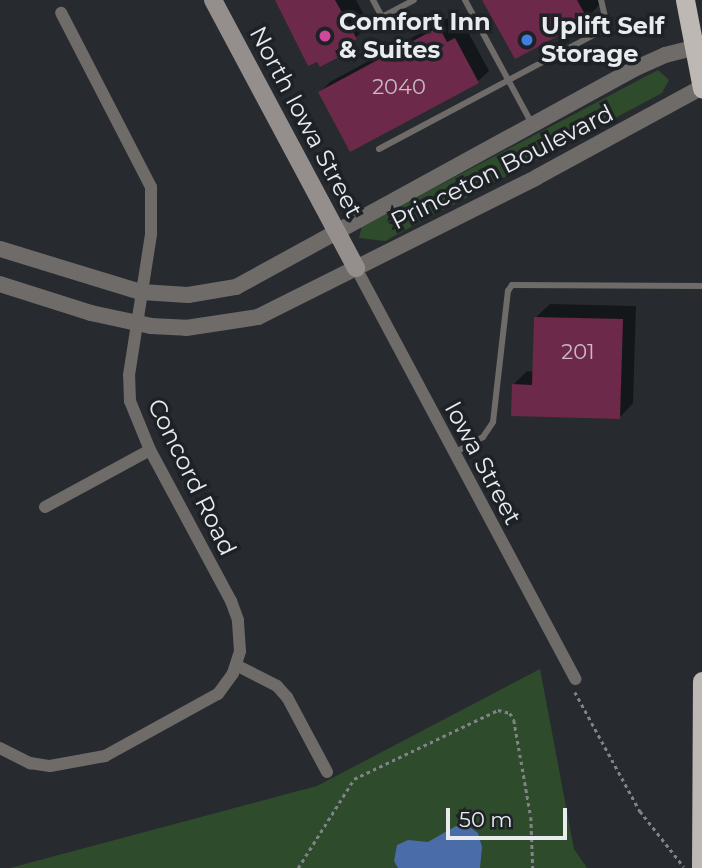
<!DOCTYPE html>
<html>
<head>
<meta charset="utf-8">
<style>
	body { margin:0 }
	#map { position:relative; width:702px; height:868px; overflow:hidden; background:#272b30; font-family:Montserrat,sans-serif }
	div>[style] { position:absolute }
	[style*='--x'] { left:calc(var(--x)*1px); top:calc(var(--y)*1px); width:calc(var(--w)*1px); rotate:calc(var(--a)*1deg) }
	.green>* { inset:0; background:#2e4b2b }
	.water>* { inset:0; background:#4a6ca8 }
	.shadow>* { inset:0; background:#0007 }
	.building>* { inset:0; background:#6c2949 }
	.path>* { height:2.5px; margin-top:-1.25px; transform-origin:0; background:repeating-linear-gradient(90deg,#808488 0 3.5px,transparent 0 7px) }
	.service>* { height:6px; margin:-3px; padding:0 3px; transform-origin:3px; border-radius:3px; background:#6e6b69 }
	.minor>* { height:12px; margin:-6px; padding:0 6px; transform-origin:6px; border-radius:6px; background:#6e6b69 }
	.tertiary>* { height:16px; margin:-8px; padding:0 8px; transform-origin:8px; border-radius:8px; background:#6e6b69 }
	.secondary>* { height:18px; margin:-9px; padding:0 9px; transform-origin:9px; border-radius:9px; background:#948f8d }
	.trunk>* { height:19px; margin:-9.5px; padding:0 9.5px; transform-origin:9.5px; border-radius:9.5px; background:#beb8b4 }
	.dots>* { width:19px; height:19px; translate:-50% -50%; box-sizing:border-box; border:4px solid #1e2226; border-radius:50% }
	span { translate:-50% -50%; white-space:nowrap; text-align:center; line-height:1.15; -webkit-text-stroke:7px #1e2226; paint-order:stroke }
	.number-label { font-size:21px; color:#cabbc6 }
	.number-label span { -webkit-text-stroke-width:0 }
	.poi-label { font-size:24px; color:#e9ecef; font-weight:700 }
	.left { translate:0 -50%; text-align:left }
	.street-label { font-size:24px; color:#e9ecef }
	.scale { position:absolute; left:446px; top:808px; width:121px; height:32px; box-sizing:border-box; border:4px solid #e9ecef; border-top:0; padding-left:9px; font-size:21px; line-height:24px; white-space:nowrap; color:#e9ecef; -webkit-text-stroke:5px #1e2226; paint-order:stroke }
</style>
</head>
<body>
<div id="map">
	<div class="green">
		<i style="clip-path:polygon(658px 70px,669px 80px,662px 93px,385px 241px,359px 238px,362px 226px)"></i>
		<i style="clip-path:polygon(540px 669px,574px 849px,587px 868px,10px 868px,317px 786px)"></i>
	</div>
	<div class="water">
		<i style="clip-path:polygon(463px 822px,478px 833px,482px 847px,480px 868px,398px 868px,394px 861px,397px 845px,408px 840px,428px 842px)"></i>
	</div>
	<div class="shadow">
		<i style="clip-path:polygon(276px 0,356px 0,369px 24px,338px 56px)"></i>
		<i style="clip-path:polygon(484px 0,598px 0,600px 4px,587px 18px)"></i>
		<i style="clip-path:polygon(450px 17px,458px 33px,466px 28px,489px 71px,478px 81px,351px 150px,320px 92px,330px 82px)"></i>
		<i style="clip-path:polygon(550px 304px,636px 306px,633px 403px,620px 417px,513px 385px,527px 371px,534px 372px,536px 317px)"></i>
	</div>
	<div class="building">
		<i style="clip-path:polygon(275px 0,335px 0,357px 39px,335px 51px,339px 57px,320px 67px,317px 62px,308px 66px)"></i>
		<i style="clip-path:polygon(482px 0,577px 0,588px 20px,515px 59px)"></i>
		<i style="clip-path:polygon(439px 27px,447px 42px,455px 38px,479px 83px,350px 152px,318px 92px)"></i>
		<i style="clip-path:polygon(534px 317px,623px 319px,620px 419px,511px 416px,512px 384px,532px 385px)"></i>
	</div>
	<div class="path">
		<i style="--x:575;--y:692;--w:136;--a:61.4"></i>
		<i style="--x:640;--y:811;--w:71;--a:51.8"></i>
		<i style="--x:298;--y:868;--w:105;--a:-57.8"></i>
		<i style="--x:354;--y:779;--w:160;--a:-25.6"></i>
		<i style="--x:498;--y:710;--w:12;--a:14"></i>
		<i style="--x:510;--y:713;--w:8;--a:60"></i>
		<i style="--x:514;--y:720;--w:98;--a:80.1"></i>
		<i style="--x:531;--y:817;--w:51;--a:87.8"></i>
	</div>
	<div class="service">
		<i style="--x:373;--y:0;--w:19;--a:62"></i>
		<i style="--x:382;--y:17;--w:36;--a:-28"></i>
		<i style="--x:465;--y:0;--w:141;--a:61.6"></i>
		<i style="--x:379;--y:149;--w:249;--a:-28"></i>
		<i style="--x:599;--y:32;--w:16;--a:-68"></i>
		<i style="--x:605;--y:17;--w:17;--a:-103"></i>
		<i style="--x:454;--y:453;--w:33;--a:-29"></i>
		<i style="--x:483;--y:437;--w:18;--a:-56"></i>
		<i style="--x:493;--y:422;--w:132;--a:-83.5"></i>
		<i style="--x:508;--y:291;--w:7;--a:-56"></i>
		<i style="--x:512;--y:285;--w:190;--a:0.3"></i>
	</div>
	<div class="minor">
		<i style="--x:356;--y:268;--w:466;--a:61.9"></i>
		<i style="--x:45;--y:507;--w:119;--a:-28.5"></i>
		<i style="--x:236;--y:665;--w:46;--a:27.1"></i>
		<i style="--x:277;--y:686;--w:15;--a:48"></i>
		<i style="--x:287;--y:697;--w:85;--a:61.9"></i>
		<i style="--x:0;--y:748;--w:34;--a:27"></i>
		<i style="--x:30;--y:763;--w:20;--a:9"></i>
		<i style="--x:50;--y:766;--w:56;--a:-10.3"></i>
		<i style="--x:105;--y:756;--w:129;--a:-28.8"></i>
		<i style="--x:218;--y:694;--w:26;--a:-54"></i>
		<i style="--x:233;--y:673;--w:23;--a:-72"></i>
		<i style="--x:240;--y:651;--w:31;--a:-94"></i>
		<i style="--x:238;--y:620;--w:20;--a:-110"></i>
		<i style="--x:231;--y:601;--w:171;--a:-118.2"></i>
		<i style="--x:150;--y:450;--w:53;--a:-112.2"></i>
		<i style="--x:130;--y:401;--w:26;--a:-92"></i>
		<i style="--x:129;--y:375;--w:143;--a:-81.1"></i>
		<i style="--x:151;--y:234;--w:47;--a:-90"></i>
		<i style="--x:151;--y:187;--w:196;--a:-117.3"></i>
	</div>
	<div class="tertiary">
		<i style="--x:0;--y:249;--w:147;--a:17"></i>
		<i style="--x:141;--y:292;--w:47;--a:3.7"></i>
		<i style="--x:188;--y:295;--w:49;--a:-9.5"></i>
		<i style="--x:236;--y:287;--w:456;--a:-28.7"></i>
		<i style="--x:636;--y:68;--w:32;--a:-24"></i>
		<i style="--x:665;--y:55;--w:38;--a:-14"></i>
		<i style="--x:0;--y:284;--w:96;--a:17.7"></i>
		<i style="--x:91;--y:313;--w:61;--a:12.2"></i>
		<i style="--x:151;--y:326;--w:35;--a:3"></i>
		<i style="--x:186;--y:328;--w:73;--a:-8.7"></i>
		<i style="--x:258;--y:317;--w:312;--a:-26.6"></i>
		<i style="--x:537;--y:177;--w:188;--a:-28.6"></i>
	</div>
	<div class="secondary">
		<i style="--x:213;--y:0;--w:304;--a:61.9"></i>
	</div>
	<div class="trunk">
		<i style="--x:685;--y:0;--w:90;--a:79.1"></i>
		<i style="--x:701;--y:868;--w:187;--a:-89.7"></i>
	</div>
	<div class="dots">
		<i style="left:325px;top:36px;background:#d1479c"></i>
		<i style="left:527px;top:40px;background:#3f7fe0"></i>
	</div>
	<div class="number-label">
		<span style="left:399px;top:87px">2040</span>
		<span style="left:578px;top:352px">201</span>
	</div>
	<div class="poi-label">
		<span class="left" style="left:339px;top:36px">Comfort Inn<br>&amp; Suites</span>
		<span class="left" style="left:541px;top:40px">Uplift Self<br>Storage</span>
	</div>
	<div class="street-label">
		<span style="left:306px;top:122px;rotate:62deg">North Iowa Street</span>
		<span style="left:502px;top:167px;rotate:-27deg">Princeton Boulevard</span>
		<span style="left:483px;top:463px;rotate:62deg">Iowa Street</span>
		<span style="left:192px;top:477px;rotate:64deg">Concord Road</span>
	</div>
	<div class="scale">50 m</div>
</div>
</body>
</html>
